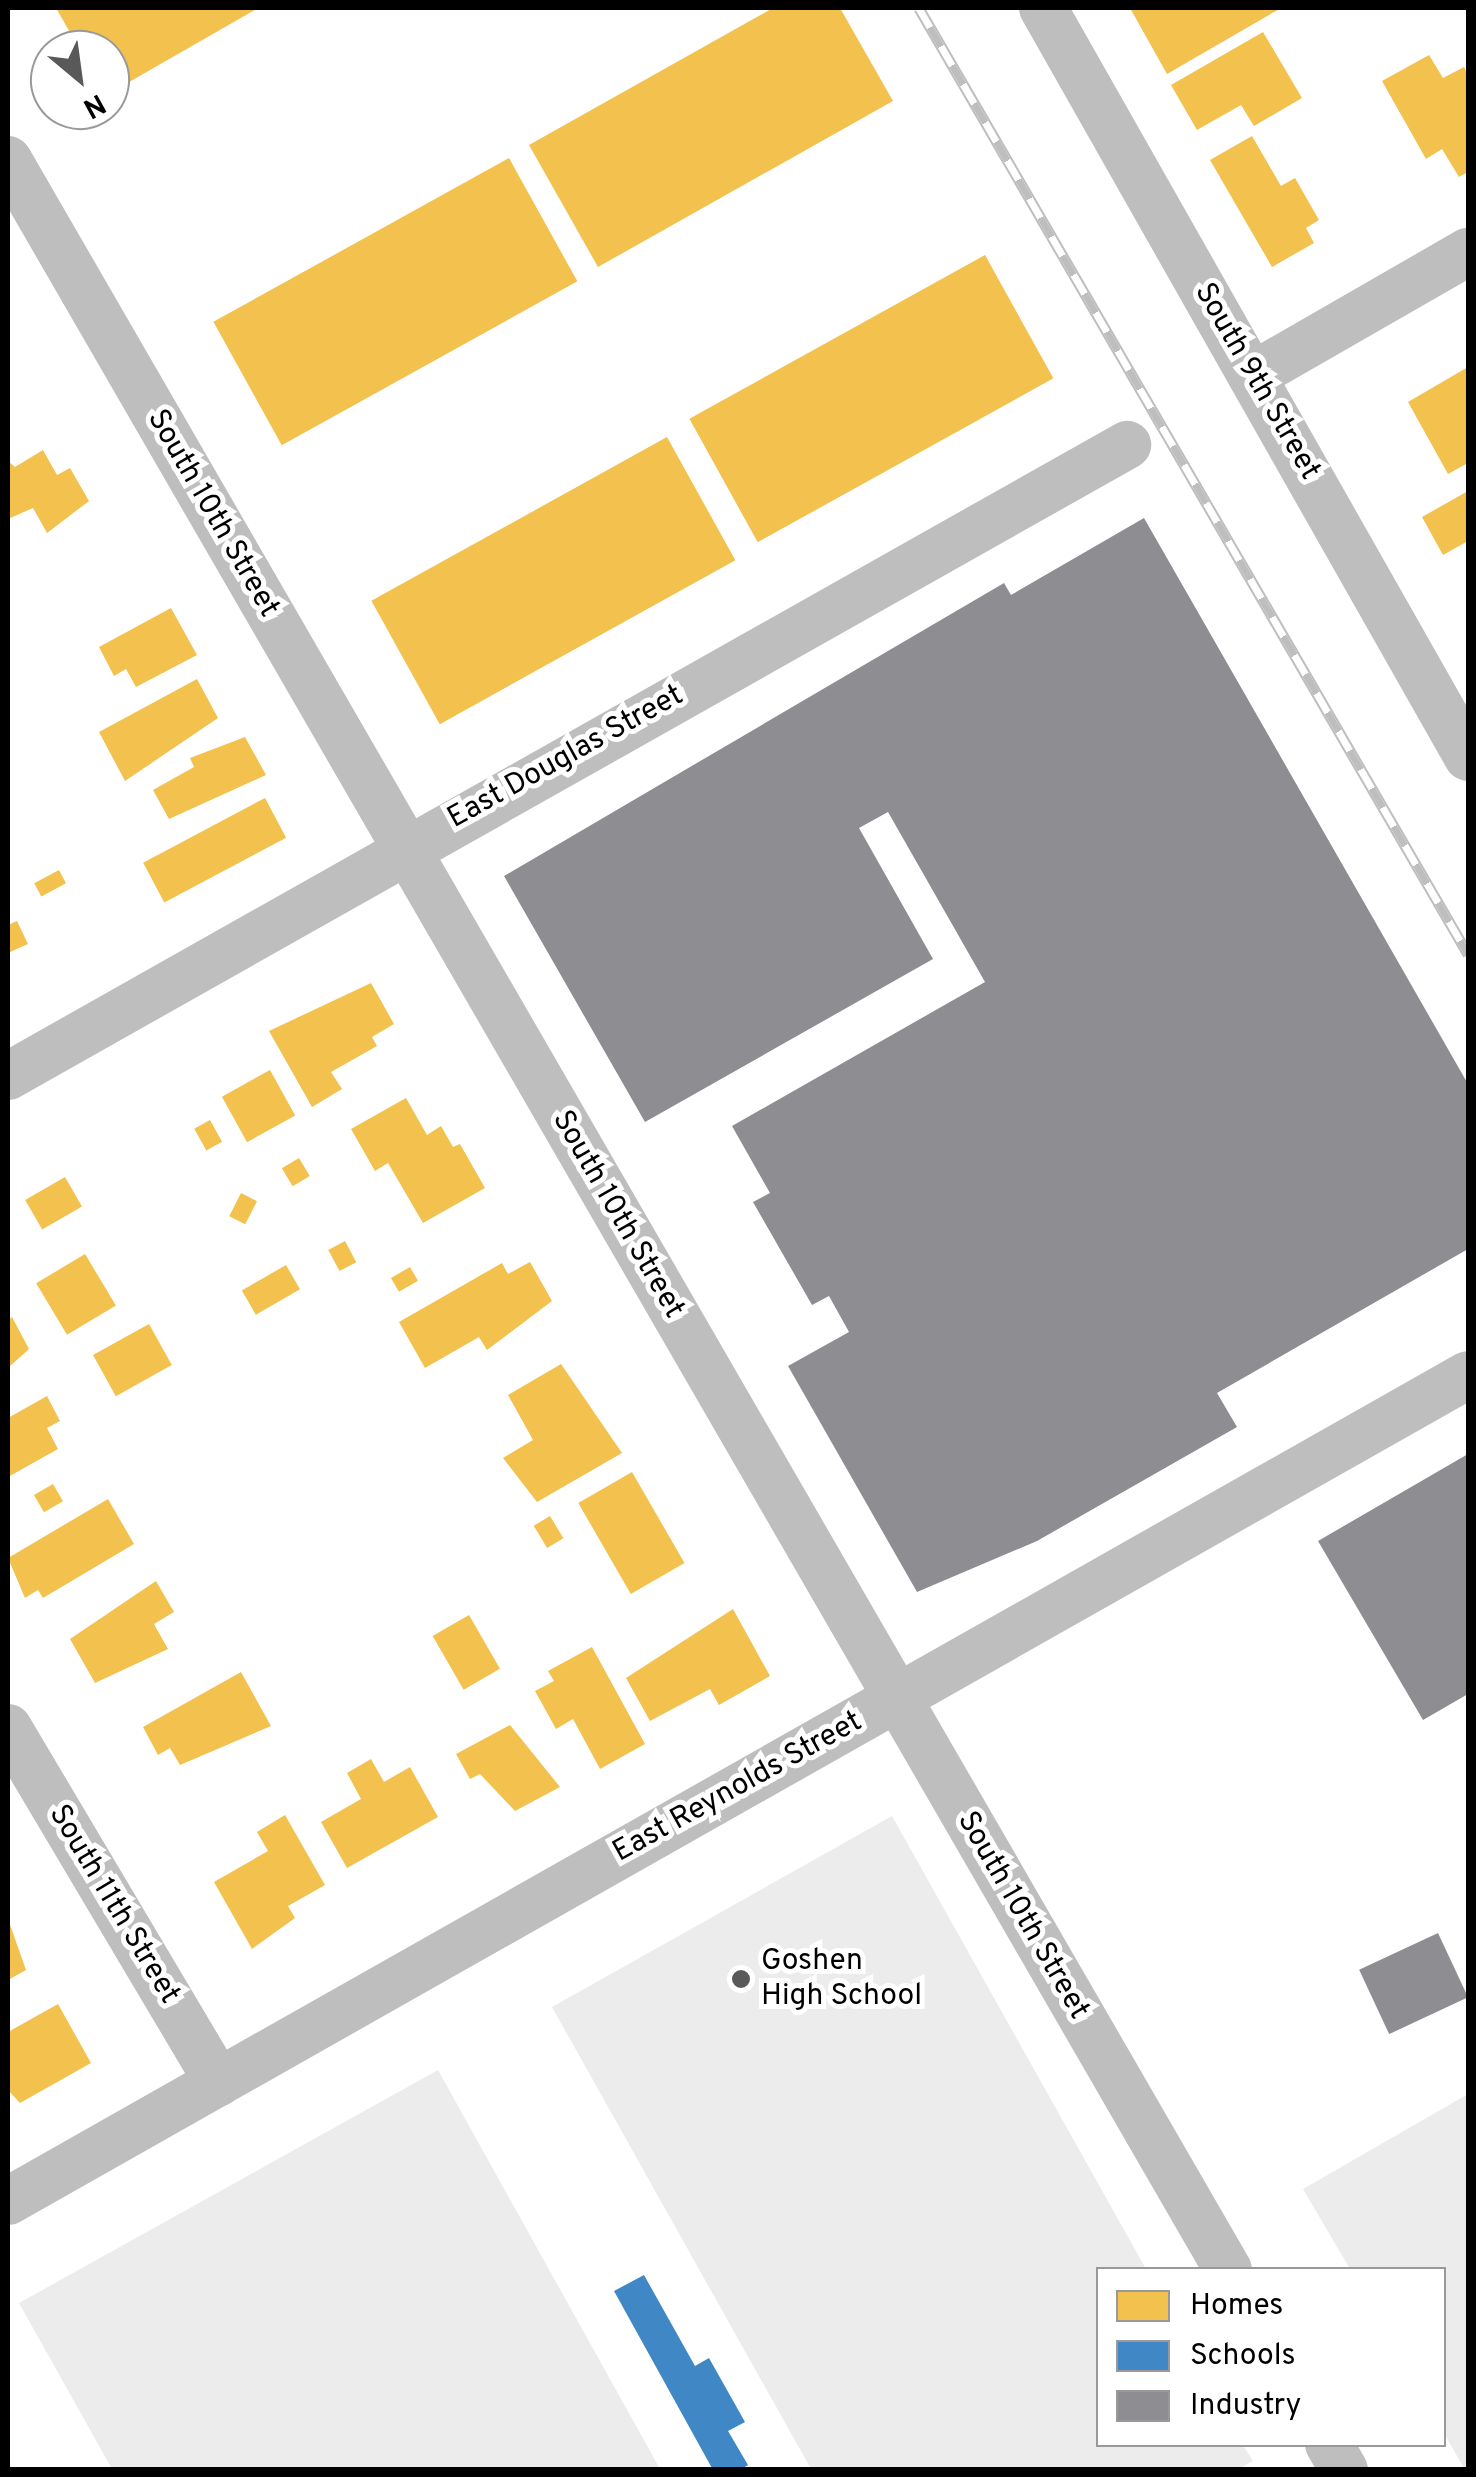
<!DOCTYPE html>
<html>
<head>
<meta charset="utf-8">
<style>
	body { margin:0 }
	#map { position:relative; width:1476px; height:2477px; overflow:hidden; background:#fff; font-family:Overpass,sans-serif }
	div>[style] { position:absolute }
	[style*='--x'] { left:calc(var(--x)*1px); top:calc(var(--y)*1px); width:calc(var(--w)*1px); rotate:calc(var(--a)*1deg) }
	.green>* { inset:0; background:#ececec }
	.homes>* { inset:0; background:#f2c14e; transform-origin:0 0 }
	.schools>* { inset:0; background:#3f88c5 }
	.industry>* { inset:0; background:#8d8d92; transform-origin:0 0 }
	.minor>* { height:48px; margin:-24px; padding:0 24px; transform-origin:24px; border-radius:24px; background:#bebebe }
	.rail>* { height:11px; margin-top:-5.5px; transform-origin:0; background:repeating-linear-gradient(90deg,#fff 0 22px,#bebebe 0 44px); box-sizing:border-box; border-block:2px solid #bebebe }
	.dots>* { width:28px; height:28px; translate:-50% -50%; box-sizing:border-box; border:5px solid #fff; border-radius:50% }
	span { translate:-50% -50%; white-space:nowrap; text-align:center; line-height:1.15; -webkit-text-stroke:10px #fff; paint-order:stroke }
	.street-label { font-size:30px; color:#000 }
	.poi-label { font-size:30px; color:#000 }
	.left { translate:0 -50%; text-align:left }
	.frame { position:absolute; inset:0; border:10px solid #000; pointer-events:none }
	.legend { position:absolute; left:1096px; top:2267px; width:350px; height:180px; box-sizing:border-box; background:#fff; border:2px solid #999; margin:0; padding:12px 18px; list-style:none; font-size:30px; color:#000 }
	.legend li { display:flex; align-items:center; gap:20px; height:50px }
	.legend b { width:50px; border:2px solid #999 }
	.north { position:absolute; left:30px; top:30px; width:100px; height:100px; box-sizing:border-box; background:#fff; border:2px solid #999; border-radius:50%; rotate:151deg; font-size:28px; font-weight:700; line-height:40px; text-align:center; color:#000 }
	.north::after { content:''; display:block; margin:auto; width:35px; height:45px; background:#595959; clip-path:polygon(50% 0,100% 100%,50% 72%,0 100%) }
</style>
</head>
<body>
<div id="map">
	<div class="green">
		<i style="clip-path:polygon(892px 1816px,1146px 2269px,1098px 2270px,1098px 2444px,1243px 2445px,1253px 2461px,1238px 2469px,811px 2469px,552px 2007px)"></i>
		<i style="clip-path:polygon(438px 2070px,660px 2469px,112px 2469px,19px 2303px)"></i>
		<i style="clip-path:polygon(1468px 2094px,1468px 2469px,1465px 2470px,1444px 2433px,1444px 2270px,1350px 2269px,1303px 2189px)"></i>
	</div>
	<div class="homes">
		<i style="clip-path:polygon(56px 8px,258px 8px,110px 93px,110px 50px,80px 50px)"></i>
		<i style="clip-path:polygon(773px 8px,840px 8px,893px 101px,598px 267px,529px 145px)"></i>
		<i style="clip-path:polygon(1130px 8px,1281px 8px,1167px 74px)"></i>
		<i style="clip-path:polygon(1263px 32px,1302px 98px,1254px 126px,1241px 105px,1197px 130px,1171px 85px)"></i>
		<i style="clip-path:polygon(1429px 55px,1443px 78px,1464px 67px,1468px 75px,1468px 172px,1459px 177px,1442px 149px,1426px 159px,1382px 81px)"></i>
		<i style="clip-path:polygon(1252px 136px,1281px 186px,1295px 178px,1319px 220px,1306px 228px,1314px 243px,1272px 267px,1210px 160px)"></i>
		<i style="left:509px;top:158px;width:141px;height:338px;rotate:61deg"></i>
		<i style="left:985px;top:255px;width:141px;height:338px;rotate:61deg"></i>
		<i style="clip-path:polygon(1468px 367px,1468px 463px,1448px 474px,1408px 402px)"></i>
		<i style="left:667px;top:437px;width:141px;height:338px;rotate:61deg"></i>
		<i style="clip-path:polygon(43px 450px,57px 475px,70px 468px,89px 501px,47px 533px,33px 508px,8px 519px,8px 461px,15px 467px)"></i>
		<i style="clip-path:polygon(1468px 491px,1468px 541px,1443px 555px,1422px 517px)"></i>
		<i style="clip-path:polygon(171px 608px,197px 655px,136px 687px,126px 669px,114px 676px,99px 647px)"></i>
		<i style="clip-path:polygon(197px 679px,218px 718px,125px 781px,99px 732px)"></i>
		<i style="clip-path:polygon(245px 737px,266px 775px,169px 819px,153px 790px,194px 767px,190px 758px)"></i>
		<i style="left:265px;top:798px;width:45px;height:138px;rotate:62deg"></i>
		<i style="left:59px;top:870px;width:15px;height:28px;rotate:62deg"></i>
		<i style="clip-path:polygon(17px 921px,28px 944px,8px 953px,8px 925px)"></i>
		<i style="clip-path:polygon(371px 983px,394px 1024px,372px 1037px,377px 1046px,331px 1072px,342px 1089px,312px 1107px,269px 1031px)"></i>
		<i style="left:270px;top:1070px;width:52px;height:55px;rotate:61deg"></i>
		<i style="clip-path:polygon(406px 1098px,427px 1135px,441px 1126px,453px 1147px,460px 1144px,485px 1188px,423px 1223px,388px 1163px,375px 1171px,351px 1129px)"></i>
		<i style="left:210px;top:1120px;width:25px;height:18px;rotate:61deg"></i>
		<i style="left:299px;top:1158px;width:21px;height:20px;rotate:59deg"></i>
		<i style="left:65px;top:1177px;width:34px;height:46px;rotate:60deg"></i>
		<i style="left:241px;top:1193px;width:18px;height:26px;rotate:27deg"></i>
		<i style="left:345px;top:1241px;width:24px;height:19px;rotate:62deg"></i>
		<i style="left:85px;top:1254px;width:60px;height:57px;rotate:59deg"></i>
		<i style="clip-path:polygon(530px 1262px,552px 1301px,487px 1350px,479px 1337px,425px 1368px,399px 1322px,502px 1263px,508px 1274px)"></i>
		<i style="left:286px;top:1265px;width:28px;height:51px;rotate:60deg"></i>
		<i style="left:410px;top:1267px;width:16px;height:22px;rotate:60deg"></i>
		<i style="clip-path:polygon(12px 1317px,29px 1349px,8px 1368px,8px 1320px)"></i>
		<i style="left:149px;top:1324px;width:47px;height:64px;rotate:61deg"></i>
		<i style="clip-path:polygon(561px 1364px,622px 1453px,537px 1502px,503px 1458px,533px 1440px,508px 1395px)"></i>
		<i style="clip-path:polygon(47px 1396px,60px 1421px,47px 1428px,58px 1449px,8px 1477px,8px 1418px)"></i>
		<i style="left:632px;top:1472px;width:105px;height:62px;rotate:60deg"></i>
		<i style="left:53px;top:1484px;width:20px;height:22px;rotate:60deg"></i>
		<i style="clip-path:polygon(108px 1499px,134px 1544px,43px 1598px,38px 1590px,25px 1598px,8px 1558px)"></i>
		<i style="left:550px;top:1516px;width:26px;height:19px;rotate:59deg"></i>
		<i style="clip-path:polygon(156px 1581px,174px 1612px,154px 1624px,168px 1649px,95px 1683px,70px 1639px)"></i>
		<i style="clip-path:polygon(733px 1609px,770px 1676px,719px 1705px,710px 1689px,650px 1721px,626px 1678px)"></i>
		<i style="left:469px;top:1615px;width:62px;height:42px;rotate:60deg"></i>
		<i style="clip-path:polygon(592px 1647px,645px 1744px,600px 1769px,573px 1719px,556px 1729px,535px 1691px,554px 1681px,548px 1671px)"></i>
		<i style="clip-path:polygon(241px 1672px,271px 1726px,180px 1765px,170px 1748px,158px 1755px,143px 1727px)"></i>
		<i style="clip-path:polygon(510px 1725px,560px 1787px,515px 1811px,480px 1774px,470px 1779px,456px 1754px)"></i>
		<i style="clip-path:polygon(371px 1759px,384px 1782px,410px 1767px,438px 1817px,347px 1868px,321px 1822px,361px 1799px,347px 1773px)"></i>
		<i style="clip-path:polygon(285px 1815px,325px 1885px,288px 1906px,295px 1918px,252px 1949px,214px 1882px,268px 1851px,257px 1832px)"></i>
		<i style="clip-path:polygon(8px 1919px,26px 1970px,8px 1980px)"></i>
		<i style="clip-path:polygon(58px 2004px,91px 2063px,20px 2103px,8px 2090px,8px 2032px)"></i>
	</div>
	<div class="schools">
		<i style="clip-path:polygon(644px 2275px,695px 2366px,709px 2358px,745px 2422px,728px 2431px,748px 2465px,740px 2470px,713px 2470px,614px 2291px)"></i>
	</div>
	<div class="industry">
		<i style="clip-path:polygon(1144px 518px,1468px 1084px,1468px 1249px,1217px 1393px,1237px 1427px,1037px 1541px,917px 1592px,788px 1366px,849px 1332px,829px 1296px,812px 1305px,753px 1202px,770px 1193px,732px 1126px,985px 982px,888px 812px,859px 828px,933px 959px,645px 1122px,504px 876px,1004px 583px,1011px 595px)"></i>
		<i style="clip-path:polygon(1468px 1454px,1468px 1694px,1423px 1720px,1318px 1541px)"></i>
		<i style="left:1438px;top:1933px;width:71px;height:87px;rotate:65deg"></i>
	</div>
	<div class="minor">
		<i style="--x:1043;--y:8;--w:861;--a:60.43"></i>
		<i style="--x:8;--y:160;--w:2437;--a:59.96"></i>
		<i style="--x:1252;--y:376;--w:249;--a:-29.9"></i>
		<i style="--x:8;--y:1076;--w:1285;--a:-29.42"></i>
		<i style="--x:8;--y:1728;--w:412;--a:59.3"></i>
		<i style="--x:8;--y:2201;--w:1677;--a:-29.5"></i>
		<i style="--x:1329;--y:2444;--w:30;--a:60"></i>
	</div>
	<div class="rail">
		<i style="--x:919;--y:8;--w:1094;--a:59.87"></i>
	</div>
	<div class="dots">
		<i style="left:741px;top:1979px;background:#595959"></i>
	</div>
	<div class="street-label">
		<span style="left:1256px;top:382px;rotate:60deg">South 9th Street</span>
		<span style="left:212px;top:514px;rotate:60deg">South 10th Street</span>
		<span style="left:566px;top:758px;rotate:-29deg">East Douglas Street</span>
		<span style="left:617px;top:1215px;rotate:60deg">South 10th Street</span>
		<span style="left:738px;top:1788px;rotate:-29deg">East Reynolds Street</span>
		<span style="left:113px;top:1905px;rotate:59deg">South 11th Street</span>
		<span style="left:1022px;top:1916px;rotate:60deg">South 10th Street</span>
	</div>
	<div class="poi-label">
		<span class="left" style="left:761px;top:1979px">Goshen<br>High School</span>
	</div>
	<div class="frame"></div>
	<ul class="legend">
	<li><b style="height:28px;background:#f2c14e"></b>Homes</li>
	<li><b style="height:28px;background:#3f88c5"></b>Schools</li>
	<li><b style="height:28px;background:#8d8d92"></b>Industry</li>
	</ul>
	<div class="north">N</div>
</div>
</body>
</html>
